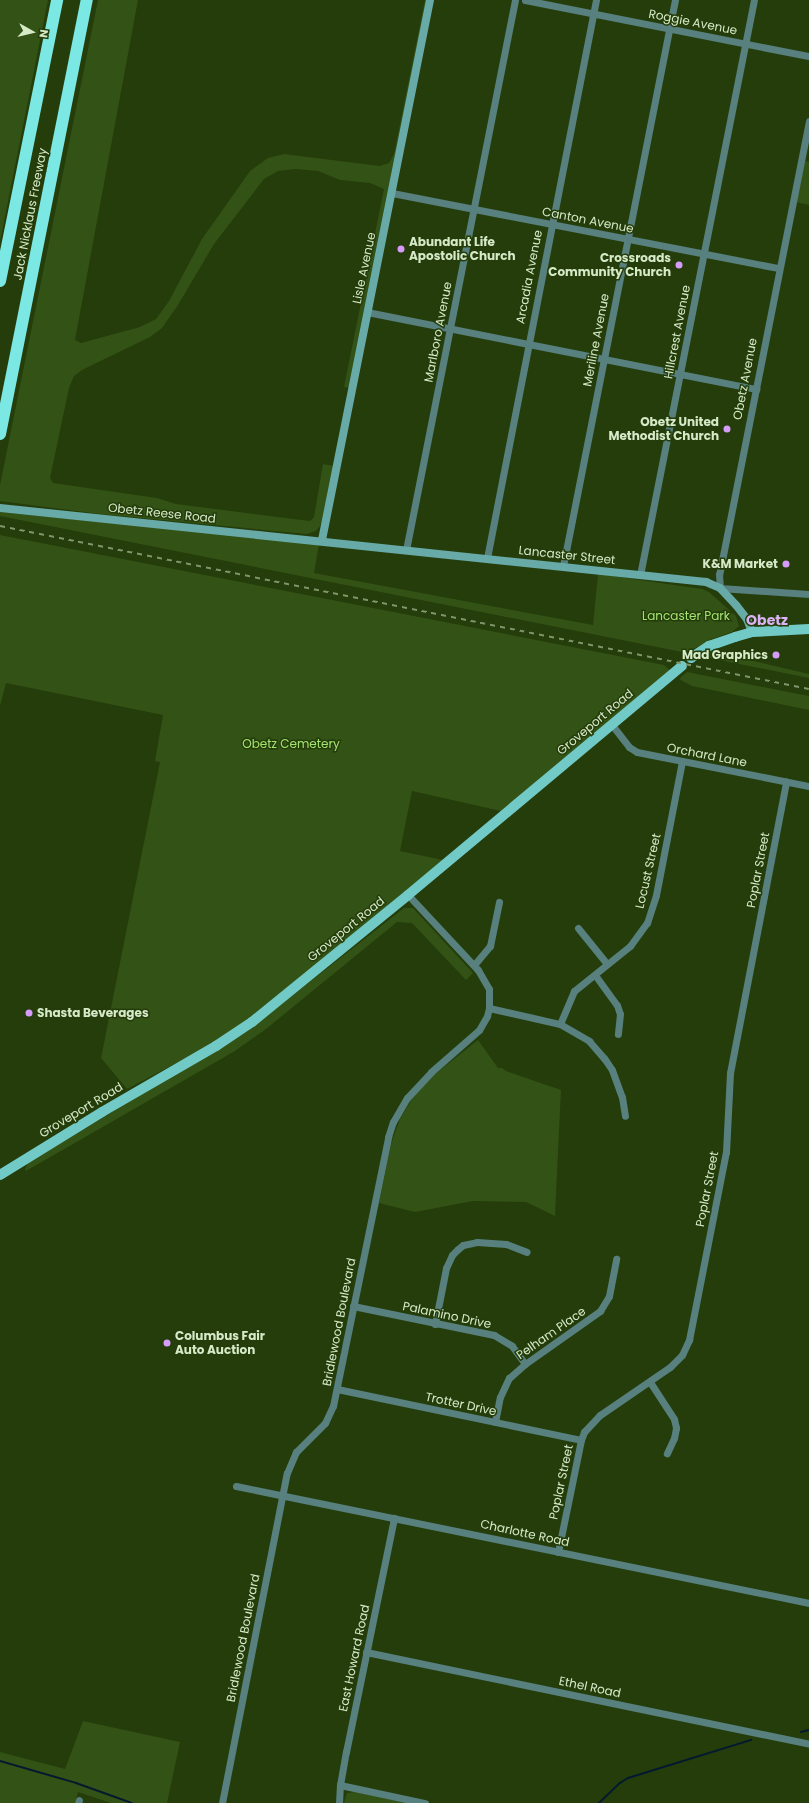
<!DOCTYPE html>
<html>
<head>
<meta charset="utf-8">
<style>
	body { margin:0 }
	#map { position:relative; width:809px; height:1803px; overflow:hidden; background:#243d0b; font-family:Poppins,sans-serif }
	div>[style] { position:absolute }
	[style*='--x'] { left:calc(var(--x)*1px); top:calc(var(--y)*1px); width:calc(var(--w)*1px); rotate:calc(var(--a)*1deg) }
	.green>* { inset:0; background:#335215 }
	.stream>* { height:2px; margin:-1px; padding:0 1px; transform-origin:1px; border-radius:1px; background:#04192f }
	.street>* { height:7px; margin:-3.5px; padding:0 3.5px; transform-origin:3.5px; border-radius:3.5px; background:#57807e }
	.secondary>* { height:8px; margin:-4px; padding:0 4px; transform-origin:4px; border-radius:4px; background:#67aaa7 }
	.primary>* { height:10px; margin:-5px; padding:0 5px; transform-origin:5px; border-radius:5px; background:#72cac7 }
	.highway>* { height:12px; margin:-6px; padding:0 6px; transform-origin:6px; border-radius:6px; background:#7be8e4 }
	.rail>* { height:2px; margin-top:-1px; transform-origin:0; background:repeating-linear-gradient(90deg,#7f966c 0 5px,transparent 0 10px) }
	.dots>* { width:11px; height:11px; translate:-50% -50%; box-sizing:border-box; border:2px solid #243d0b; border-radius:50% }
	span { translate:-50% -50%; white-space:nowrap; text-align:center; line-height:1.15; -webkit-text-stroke:3px #243d0b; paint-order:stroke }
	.street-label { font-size:12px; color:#d6eac8 }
	.poi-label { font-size:12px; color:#d6eac8; font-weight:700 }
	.left { translate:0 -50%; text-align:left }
	.right { translate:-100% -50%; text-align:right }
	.park-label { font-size:12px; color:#a4e370 }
	.quarter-label { font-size:14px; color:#dbb2f3; font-weight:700 }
	.north { position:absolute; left:12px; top:12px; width:40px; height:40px; -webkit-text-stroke:3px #243d0b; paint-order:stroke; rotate:98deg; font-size:11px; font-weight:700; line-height:16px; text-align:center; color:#d6eac8 }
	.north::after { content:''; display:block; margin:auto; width:14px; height:18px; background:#d6eac8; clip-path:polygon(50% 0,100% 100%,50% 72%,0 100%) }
</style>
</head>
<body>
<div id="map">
	<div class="green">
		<i style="clip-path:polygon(0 0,48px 0,0 242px)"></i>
		<i style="clip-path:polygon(98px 0,138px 0,75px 340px,81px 343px,140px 327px,156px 319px,169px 301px,202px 239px,250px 171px,268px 158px,284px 154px,380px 166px,389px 163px,394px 154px,425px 0,428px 0,350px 388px,344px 387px,384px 189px,370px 183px,340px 180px,318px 171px,295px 169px,278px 171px,264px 179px,214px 244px,178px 305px,162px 328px,150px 337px,82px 370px,74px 376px,69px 388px,50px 478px,53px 483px,157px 498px,176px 504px,310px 521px,314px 517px,323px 464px,334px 466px,324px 516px,320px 526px,316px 531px,307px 534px,100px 514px,0 501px,0 485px)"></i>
		<i style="clip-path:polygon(805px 161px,809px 162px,809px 205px,796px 202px)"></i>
		<i style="clip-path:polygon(0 512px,319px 544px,314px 573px,593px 625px,598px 574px,702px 589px,709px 592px,736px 616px,739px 626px,732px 632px,709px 640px,687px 653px,0 516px)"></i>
		<i style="clip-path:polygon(0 535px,664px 665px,670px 670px,501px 811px,412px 791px,400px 851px,443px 860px,252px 1017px,201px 1050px,127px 1089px,101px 1058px,160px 762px,155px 761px,163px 715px,6px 683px,0 706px)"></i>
		<i style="clip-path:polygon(711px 651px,809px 674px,809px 678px,704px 657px)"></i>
		<i style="clip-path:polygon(687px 672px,809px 696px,809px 710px,692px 686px,679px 679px)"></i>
		<i style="clip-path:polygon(404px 908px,413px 908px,473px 973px,466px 980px,412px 923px,397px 922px,266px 1029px,235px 1051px,26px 1171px,25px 1169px,28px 1163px,251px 1028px)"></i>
		<i style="clip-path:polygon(478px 1040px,498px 1068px,502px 1068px,506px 1071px,561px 1090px,555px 1216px,526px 1202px,473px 1201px,415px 1212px,379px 1203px,391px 1144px,400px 1119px,412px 1099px,429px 1079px)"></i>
		<i style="clip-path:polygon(83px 1721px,180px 1742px,167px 1803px,111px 1803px,78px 1792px,75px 1803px,0 1803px,0 1752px,65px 1769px)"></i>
		<i style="clip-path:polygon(355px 1792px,409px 1803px,344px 1803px,347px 1793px)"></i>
	</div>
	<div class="stream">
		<i style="--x:801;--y:1732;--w:8;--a:-14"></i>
		<i style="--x:0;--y:1761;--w:79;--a:16.1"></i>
		<i style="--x:76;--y:1783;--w:59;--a:19.7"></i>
		<i style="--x:599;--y:1803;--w:29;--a:-44"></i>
		<i style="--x:620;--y:1783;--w:9;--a:-32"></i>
		<i style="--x:628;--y:1778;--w:129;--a:-17.2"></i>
	</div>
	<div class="street">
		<i style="--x:525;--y:0;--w:289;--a:11.2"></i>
		<i style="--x:809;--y:121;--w:462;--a:101.2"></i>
		<i style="--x:719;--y:574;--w:14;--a:86"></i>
		<i style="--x:720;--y:588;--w:89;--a:3.9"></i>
		<i style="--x:392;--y:193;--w:394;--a:11"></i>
		<i style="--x:367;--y:312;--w:397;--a:11.2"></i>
		<i style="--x:406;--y:550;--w:561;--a:-78.79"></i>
		<i style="--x:487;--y:558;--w:569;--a:-78.95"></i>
		<i style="--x:563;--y:566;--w:577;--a:-78.81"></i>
		<i style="--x:640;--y:575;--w:586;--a:-78.79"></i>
		<i style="--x:612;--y:725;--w:28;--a:52"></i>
		<i style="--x:629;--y:747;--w:9;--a:32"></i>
		<i style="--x:637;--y:752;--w:175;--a:11.2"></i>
		<i style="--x:578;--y:928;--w:46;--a:51.1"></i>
		<i style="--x:474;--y:965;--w:25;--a:-50"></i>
		<i style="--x:490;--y:946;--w:45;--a:-78.4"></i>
		<i style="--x:595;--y:975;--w:37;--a:54"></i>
		<i style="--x:617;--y:1005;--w:9;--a:72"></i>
		<i style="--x:620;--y:1014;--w:20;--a:96"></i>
		<i style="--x:489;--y:1008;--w:73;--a:12.7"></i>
		<i style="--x:560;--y:1024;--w:34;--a:30"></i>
		<i style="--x:589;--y:1041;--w:23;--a:49"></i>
		<i style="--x:604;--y:1058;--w:14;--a:56"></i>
		<i style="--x:612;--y:1070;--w:29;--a:70"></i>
		<i style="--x:622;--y:1097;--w:19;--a:81"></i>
		<i style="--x:560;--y:1024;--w:36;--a:-67"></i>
		<i style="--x:574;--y:991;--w:72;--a:-38.8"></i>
		<i style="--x:630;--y:946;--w:29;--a:-54"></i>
		<i style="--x:647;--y:923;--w:29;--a:-72"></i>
		<i style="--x:656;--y:895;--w:136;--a:-79"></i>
		<i style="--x:353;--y:1306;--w:144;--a:11.6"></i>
		<i style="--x:494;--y:1335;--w:21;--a:31"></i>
		<i style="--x:512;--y:1346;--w:22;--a:54"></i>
		<i style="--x:435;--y:1324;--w:57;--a:-78.9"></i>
		<i style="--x:446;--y:1268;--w:14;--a:-65"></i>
		<i style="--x:452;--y:1255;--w:8;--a:-45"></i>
		<i style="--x:458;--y:1249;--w:6;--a:-39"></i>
		<i style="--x:463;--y:1245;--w:14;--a:-12"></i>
		<i style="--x:477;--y:1242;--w:29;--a:4"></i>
		<i style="--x:506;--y:1244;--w:22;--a:21"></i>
		<i style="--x:650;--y:1382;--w:44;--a:57"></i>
		<i style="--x:674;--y:1419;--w:9;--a:77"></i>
		<i style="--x:676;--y:1428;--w:10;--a:101"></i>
		<i style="--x:674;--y:1438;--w:17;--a:115"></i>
		<i style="--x:337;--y:1389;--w:249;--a:11.8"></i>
		<i style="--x:495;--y:1422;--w:25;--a:-79"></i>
		<i style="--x:500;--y:1397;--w:21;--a:-65"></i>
		<i style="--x:509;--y:1378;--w:21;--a:-41"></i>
		<i style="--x:525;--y:1364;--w:92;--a:-35.2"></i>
		<i style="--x:600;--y:1311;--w:17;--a:-59"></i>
		<i style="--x:609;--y:1296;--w:38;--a:-79"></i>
		<i style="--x:236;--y:1486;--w:585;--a:11.54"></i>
		<i style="--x:558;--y:1552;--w:114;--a:-78.4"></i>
		<i style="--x:581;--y:1440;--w:9;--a:-69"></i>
		<i style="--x:584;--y:1432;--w:23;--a:-47"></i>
		<i style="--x:600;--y:1415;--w:85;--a:-34.4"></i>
		<i style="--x:670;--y:1367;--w:17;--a:-45"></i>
		<i style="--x:682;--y:1355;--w:17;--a:-65"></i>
		<i style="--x:689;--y:1340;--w:192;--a:-78.9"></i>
		<i style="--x:726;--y:1152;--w:79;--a:-87.1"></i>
		<i style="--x:730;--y:1073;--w:297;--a:-79.1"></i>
		<i style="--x:366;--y:1652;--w:452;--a:11.7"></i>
		<i style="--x:340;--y:1785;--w:87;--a:12"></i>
		<i style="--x:78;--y:1803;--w:3;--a:-72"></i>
		<i style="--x:222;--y:1803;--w:336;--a:-78.9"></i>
		<i style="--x:287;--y:1473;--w:23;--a:-67"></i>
		<i style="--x:296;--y:1452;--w:41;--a:-45"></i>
		<i style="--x:325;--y:1423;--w:19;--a:-65"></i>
		<i style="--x:333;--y:1406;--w:275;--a:-78.4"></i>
		<i style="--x:388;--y:1137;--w:16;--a:-72"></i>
		<i style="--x:393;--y:1122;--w:28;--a:-60"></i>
		<i style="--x:407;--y:1098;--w:35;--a:-47"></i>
		<i style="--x:431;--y:1072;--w:64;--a:-41.2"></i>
		<i style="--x:479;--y:1030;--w:16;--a:-60"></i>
		<i style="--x:487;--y:1016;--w:8;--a:-76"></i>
		<i style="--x:489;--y:1008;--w:19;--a:-90"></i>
		<i style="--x:489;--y:989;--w:22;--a:-120"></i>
		<i style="--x:478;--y:970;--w:103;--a:-133"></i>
		<i style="--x:339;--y:1803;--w:18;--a:-87"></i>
		<i style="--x:340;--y:1785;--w:34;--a:-80"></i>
		<i style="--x:346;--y:1752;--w:239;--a:-78.4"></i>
	</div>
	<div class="secondary">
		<i style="--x:0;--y:508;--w:710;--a:5.98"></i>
		<i style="--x:706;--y:582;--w:15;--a:23"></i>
		<i style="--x:720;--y:588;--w:23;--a:47"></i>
		<i style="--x:736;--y:605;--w:18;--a:52"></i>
		<i style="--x:747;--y:619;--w:14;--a:69"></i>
		<i style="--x:322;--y:540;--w:551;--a:-78.69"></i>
	</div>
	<div class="primary">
		<i style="--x:691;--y:658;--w:22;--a:-34"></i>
		<i style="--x:709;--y:646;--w:28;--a:-19"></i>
		<i style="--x:735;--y:637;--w:18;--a:-16"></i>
		<i style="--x:752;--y:632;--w:57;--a:-3"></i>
		<i style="--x:0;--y:1175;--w:120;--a:-31.7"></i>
		<i style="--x:102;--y:1112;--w:132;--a:-30.1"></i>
		<i style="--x:216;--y:1046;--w:43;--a:-33.7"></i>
		<i style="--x:252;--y:1022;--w:201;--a:-39.1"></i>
		<i style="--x:408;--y:895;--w:357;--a:-39.9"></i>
	</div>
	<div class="highway">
		<i style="--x:0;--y:281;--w:287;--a:-78.5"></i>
		<i style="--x:0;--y:434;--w:443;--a:-78.7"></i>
	</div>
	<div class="rail">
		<i style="--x:0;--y:526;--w:825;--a:11.39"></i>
	</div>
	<div class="dots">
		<i style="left:401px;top:249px;background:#d79bf9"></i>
		<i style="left:679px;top:265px;background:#d79bf9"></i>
		<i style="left:727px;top:429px;background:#d79bf9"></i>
		<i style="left:786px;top:564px;background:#d79bf9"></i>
		<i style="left:776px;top:655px;background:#d79bf9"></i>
		<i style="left:29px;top:1013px;background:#d79bf9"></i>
		<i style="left:167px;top:1343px;background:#d79bf9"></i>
	</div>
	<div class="street-label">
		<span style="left:693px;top:22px;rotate:11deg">Roggie Avenue</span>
		<span style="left:30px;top:214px;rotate:-79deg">Jack Nicklaus Freeway</span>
		<span style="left:588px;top:220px;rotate:11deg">Canton Avenue</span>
		<span style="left:364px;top:268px;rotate:-78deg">Lisle Avenue</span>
		<span style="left:529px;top:277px;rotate:-79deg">Arcadia Avenue</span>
		<span style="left:438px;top:332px;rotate:-79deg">Marlboro Avenue</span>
		<span style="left:677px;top:332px;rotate:-79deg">Hillcrest Avenue</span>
		<span style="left:596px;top:340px;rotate:-79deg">Meriline Avenue</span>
		<span style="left:745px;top:379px;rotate:-79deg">Obetz Avenue</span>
		<span style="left:162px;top:513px;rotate:6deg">Obetz Reese Road</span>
		<span style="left:567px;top:555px;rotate:6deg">Lancaster Street</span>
		<span style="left:595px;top:722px;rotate:-40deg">Groveport Road</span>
		<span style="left:707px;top:755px;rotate:11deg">Orchard Lane</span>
		<span style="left:758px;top:870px;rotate:-79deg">Poplar Street</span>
		<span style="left:648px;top:871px;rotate:-77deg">Locust Street</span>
		<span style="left:346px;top:929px;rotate:-39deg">Groveport Road</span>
		<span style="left:81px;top:1110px;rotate:-31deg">Groveport Road</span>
		<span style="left:707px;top:1189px;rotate:-79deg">Poplar Street</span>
		<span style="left:447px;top:1315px;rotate:12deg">Palamino Drive</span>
		<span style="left:339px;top:1322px;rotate:-79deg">Bridlewood Boulevard</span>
		<span style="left:551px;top:1333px;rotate:-35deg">Pelham Place</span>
		<span style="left:461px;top:1404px;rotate:12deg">Trotter Drive</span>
		<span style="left:561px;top:1482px;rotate:-78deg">Poplar Street</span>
		<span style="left:525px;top:1533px;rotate:12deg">Charlotte Road</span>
		<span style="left:243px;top:1638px;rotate:-79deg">Bridlewood Boulevard</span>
		<span style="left:354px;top:1658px;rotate:-78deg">East Howard Road</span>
		<span style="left:590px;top:1687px;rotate:12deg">Ethel Road</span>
	</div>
	<div class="poi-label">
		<span class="left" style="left:409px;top:249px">Abundant Life<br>Apostolic Church</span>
		<span class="right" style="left:671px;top:265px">Crossroads<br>Community Church</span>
		<span class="right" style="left:719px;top:429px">Obetz United<br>Methodist Church</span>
		<span class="right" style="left:778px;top:564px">K&amp;M Market</span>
		<span class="right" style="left:768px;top:655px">Mad Graphics</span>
		<span class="left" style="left:37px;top:1013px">Shasta Beverages</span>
		<span class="left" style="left:175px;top:1343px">Columbus Fair<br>Auto Auction</span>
	</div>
	<div class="park-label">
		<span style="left:686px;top:616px">Lancaster Park</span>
		<span style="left:291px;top:744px">Obetz Cemetery</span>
	</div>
	<div class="quarter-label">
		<span style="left:767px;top:620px">Obetz</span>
	</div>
	<div class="north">N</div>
</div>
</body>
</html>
